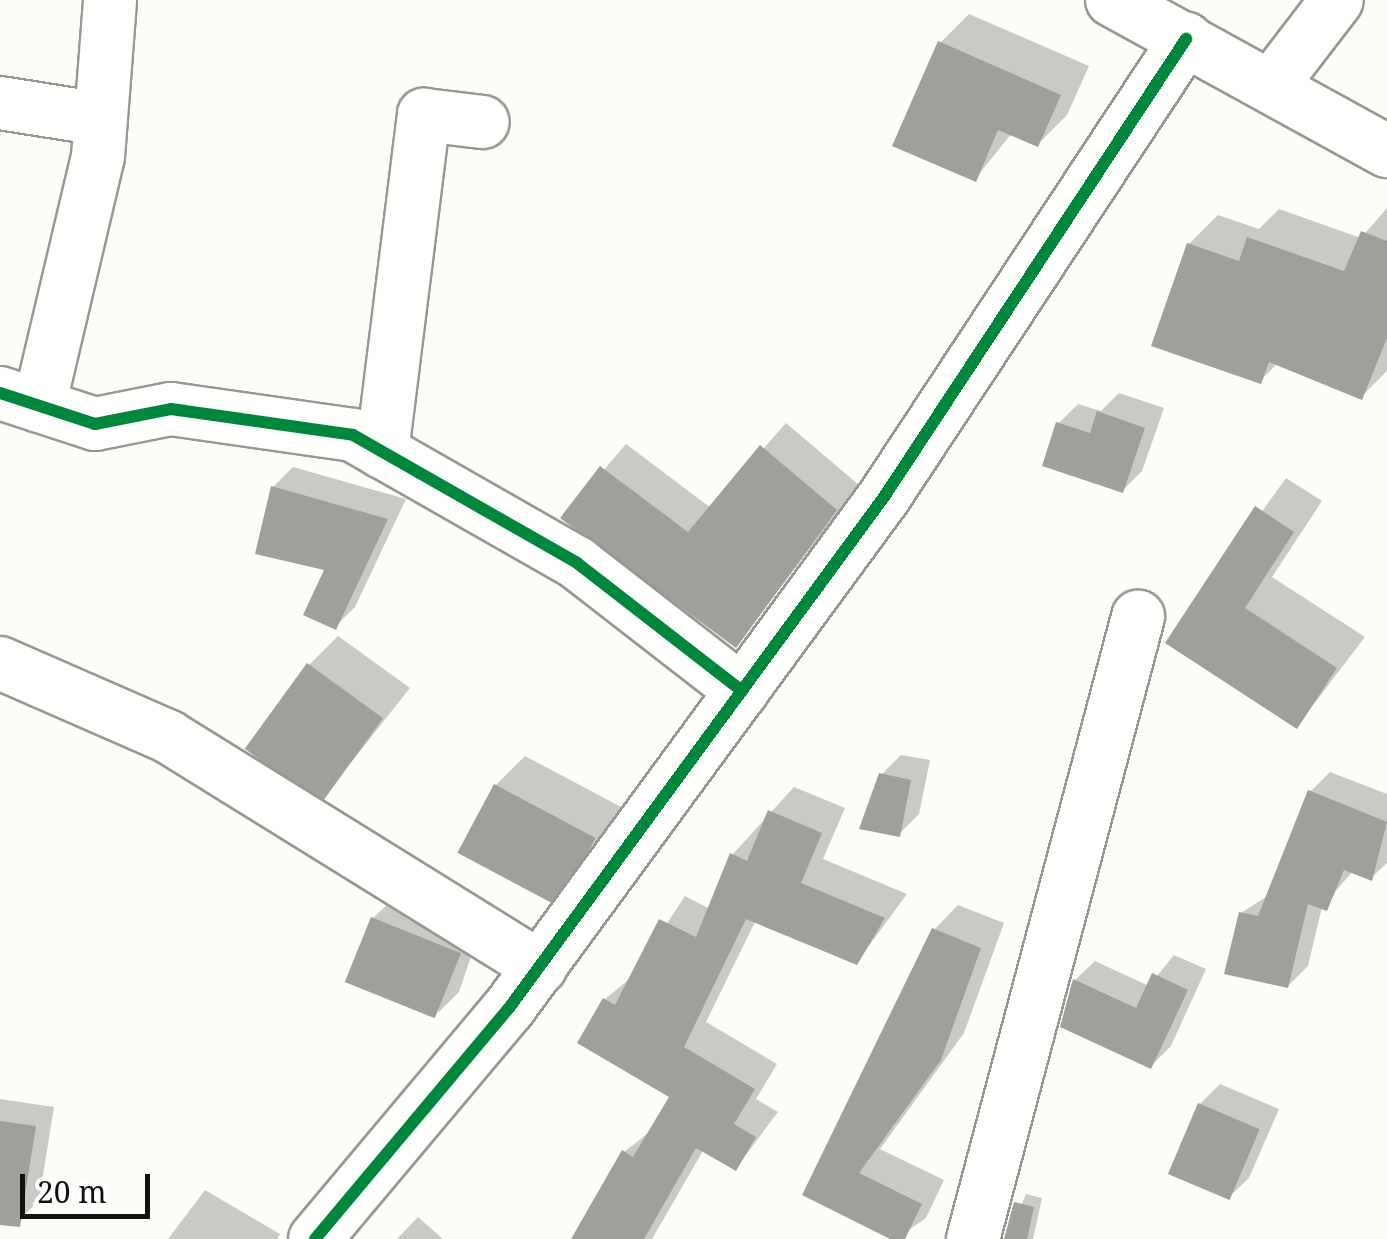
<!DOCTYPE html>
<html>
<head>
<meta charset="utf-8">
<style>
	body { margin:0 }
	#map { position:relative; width:1387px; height:1239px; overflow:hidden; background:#fdfcf7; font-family:"Noto Serif",serif }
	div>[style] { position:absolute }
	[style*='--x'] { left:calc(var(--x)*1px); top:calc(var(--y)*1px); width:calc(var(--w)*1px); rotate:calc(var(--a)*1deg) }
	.shadow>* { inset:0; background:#0003 }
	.building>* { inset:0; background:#a19f9c; transform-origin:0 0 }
	.roads { filter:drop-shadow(2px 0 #979795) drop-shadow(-2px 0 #979795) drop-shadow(0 2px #979795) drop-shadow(0 -2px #979795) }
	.street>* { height:52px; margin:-26px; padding:0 26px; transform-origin:26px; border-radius:26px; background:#fffffe }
	.cycleway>* { height:12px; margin:-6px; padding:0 6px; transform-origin:6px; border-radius:6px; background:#00873e }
	span { translate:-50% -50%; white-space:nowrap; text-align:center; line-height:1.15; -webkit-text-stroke:10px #fff; paint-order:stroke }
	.scale { position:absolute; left:20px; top:1174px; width:130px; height:45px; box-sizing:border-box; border:5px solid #111; border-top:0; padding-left:12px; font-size:30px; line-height:35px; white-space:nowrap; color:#111; -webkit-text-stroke:8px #fff; paint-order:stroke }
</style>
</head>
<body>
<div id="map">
	<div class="shadow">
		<i style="clip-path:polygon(969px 14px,1089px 66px,1067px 115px,1038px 144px,1012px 133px,975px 179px,940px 43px)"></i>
		<i style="clip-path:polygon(1387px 208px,1387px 371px,1361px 397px,1278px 363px,1260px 381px,1189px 244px,1218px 215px,1259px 229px,1279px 209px,1361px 238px)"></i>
		<i style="clip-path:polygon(1119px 393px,1164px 408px,1142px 471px,1123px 490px,1058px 424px,1078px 404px,1101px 411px)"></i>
		<i style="clip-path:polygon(786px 423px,859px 485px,736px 645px,563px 518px,626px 444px,711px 508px)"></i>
		<i style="clip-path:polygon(293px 467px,406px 499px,355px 607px,335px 627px,328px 569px,273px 487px)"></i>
		<i style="clip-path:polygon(1286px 478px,1322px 501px,1272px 577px,1365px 637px,1297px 726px,1168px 642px)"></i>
		<i style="clip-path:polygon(338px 636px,410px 688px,325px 795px,309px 665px)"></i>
		<i style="clip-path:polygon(901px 755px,930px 760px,919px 814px,899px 834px,881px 775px)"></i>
		<i style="clip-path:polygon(525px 756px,623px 808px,549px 899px,496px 785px)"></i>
		<i style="clip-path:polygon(1330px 772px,1387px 794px,1387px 863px,1371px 878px,1353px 871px,1322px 907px,1308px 966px,1288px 986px,1241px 913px,1269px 895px,1310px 792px)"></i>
		<i style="clip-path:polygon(794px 787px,845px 808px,823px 859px,907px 894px,857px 962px,756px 920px,706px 1022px,777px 1064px,756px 1099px,778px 1112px,736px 1168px,704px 1149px,652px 1239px,574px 1239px,624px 1152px,652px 1130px,672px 1096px,605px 999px,632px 977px,685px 896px,710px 909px,732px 855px)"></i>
		<i style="clip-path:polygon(393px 899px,479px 933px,459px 992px,439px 1012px,373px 918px)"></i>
		<i style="clip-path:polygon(958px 905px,1004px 923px,964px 1033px,880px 1149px,944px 1180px,926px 1218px,896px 1239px,805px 1194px,934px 930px)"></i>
		<i style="clip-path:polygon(1174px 955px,1206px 969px,1171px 1046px,1151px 1066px,1075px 980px,1095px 961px,1149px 986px)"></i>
		<i style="clip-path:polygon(1220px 1084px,1279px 1109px,1249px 1178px,1229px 1197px,1200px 1104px)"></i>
		<i style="clip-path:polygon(0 1099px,54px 1107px,39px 1200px,19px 1220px,0 1217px)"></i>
		<i style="clip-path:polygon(205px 1190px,280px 1234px,277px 1239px,168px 1239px)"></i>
		<i style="clip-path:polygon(1026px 1194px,1042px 1198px,1033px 1239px,1007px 1239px)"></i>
		<i style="clip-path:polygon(418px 1217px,443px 1239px,397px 1239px)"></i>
	</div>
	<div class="building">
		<i style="clip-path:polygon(938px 41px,1061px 95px,1038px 147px,998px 130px,976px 182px,892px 146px)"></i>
		<i style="clip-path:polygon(1361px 231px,1387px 241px,1387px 338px,1362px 400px,1269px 362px,1261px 384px,1151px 346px,1187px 243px,1239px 261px,1247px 237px,1344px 271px)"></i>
		<i style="clip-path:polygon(1097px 411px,1145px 428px,1123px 493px,1042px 466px,1056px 422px,1090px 433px)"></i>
		<i style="clip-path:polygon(760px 445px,837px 510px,736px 648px,560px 518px,600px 466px,688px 532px)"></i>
		<i style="clip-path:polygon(271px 486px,388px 519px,336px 630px,303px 615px,324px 570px,255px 554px)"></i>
		<i style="clip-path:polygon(1255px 506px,1294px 532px,1245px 608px,1337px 668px,1297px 729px,1165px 643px)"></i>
		<i style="left:307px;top:663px;width:94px;height:106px;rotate:36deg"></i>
		<i style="clip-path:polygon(879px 773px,911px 780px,900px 837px,859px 829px)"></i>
		<i style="left:494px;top:784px;width:115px;height:78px;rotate:28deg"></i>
		<i style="clip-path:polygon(1308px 790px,1387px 822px,1372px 881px,1344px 870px,1327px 911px,1308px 904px,1288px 988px,1224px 974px,1239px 912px,1258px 916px)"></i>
		<i style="clip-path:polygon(768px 810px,822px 833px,801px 883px,885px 918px,857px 965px,746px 919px,684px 1047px,755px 1089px,734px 1124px,756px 1137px,736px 1171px,696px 1148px,644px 1239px,571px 1239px,622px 1150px,633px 1157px,669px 1097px,577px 1043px,603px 998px,615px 1005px,659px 919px,696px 937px,730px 853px,747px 861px)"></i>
		<i style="left:371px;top:917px;width:97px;height:70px;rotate:22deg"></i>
		<i style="clip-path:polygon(932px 928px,981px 948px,941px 1060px,859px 1173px,922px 1204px,905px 1239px,890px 1239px,802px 1195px)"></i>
		<i style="clip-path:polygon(1152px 973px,1188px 990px,1151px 1069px,1060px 1027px,1073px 979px,1136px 1008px)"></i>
		<i style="left:1198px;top:1103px;width:67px;height:77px;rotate:23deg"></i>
		<i style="clip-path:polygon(0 1121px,36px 1126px,20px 1227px,0 1225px)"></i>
		<i style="clip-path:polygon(1014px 1202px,1034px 1207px,1027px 1239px,1004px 1239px)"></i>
	</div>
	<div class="roads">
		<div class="street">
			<i style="--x:1112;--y:0;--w:314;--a:28.8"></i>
			<i style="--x:1271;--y:86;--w:108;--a:-52.5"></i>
			<i style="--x:0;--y:103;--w:102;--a:9"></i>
			<i style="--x:0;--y:393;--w:100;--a:18.1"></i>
			<i style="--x:95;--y:424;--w:77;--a:-11.2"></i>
			<i style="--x:171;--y:409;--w:184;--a:8.1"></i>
			<i style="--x:353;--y:435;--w:258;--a:29.7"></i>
			<i style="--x:577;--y:563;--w:209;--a:37.8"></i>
			<i style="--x:39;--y:406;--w:256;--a:-76.7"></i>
			<i style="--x:98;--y:157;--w:157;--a:-85.6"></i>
			<i style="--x:382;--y:452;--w:340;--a:-82.9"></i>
			<i style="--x:424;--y:115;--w:59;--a:6.8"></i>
			<i style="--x:0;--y:663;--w:184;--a:23.6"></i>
			<i style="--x:169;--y:737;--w:437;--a:31.8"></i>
			<i style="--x:315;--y:1239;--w:302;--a:-50"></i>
			<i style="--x:509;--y:1008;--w:634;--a:-53.73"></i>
			<i style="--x:884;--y:497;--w:549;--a:-56.6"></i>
			<i style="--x:973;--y:1239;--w:644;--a:-75.14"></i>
		</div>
	</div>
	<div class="cycleway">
		<i style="--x:0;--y:393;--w:100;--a:18.1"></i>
		<i style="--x:95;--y:424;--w:77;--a:-11.2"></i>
		<i style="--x:171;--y:409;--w:184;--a:8.1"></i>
		<i style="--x:353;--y:435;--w:258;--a:29.7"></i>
		<i style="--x:577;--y:563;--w:209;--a:37.8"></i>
		<i style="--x:315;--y:1239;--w:302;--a:-50"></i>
		<i style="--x:509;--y:1008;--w:634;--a:-53.73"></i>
		<i style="--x:884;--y:497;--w:549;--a:-56.6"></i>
	</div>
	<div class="scale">20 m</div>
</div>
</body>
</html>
